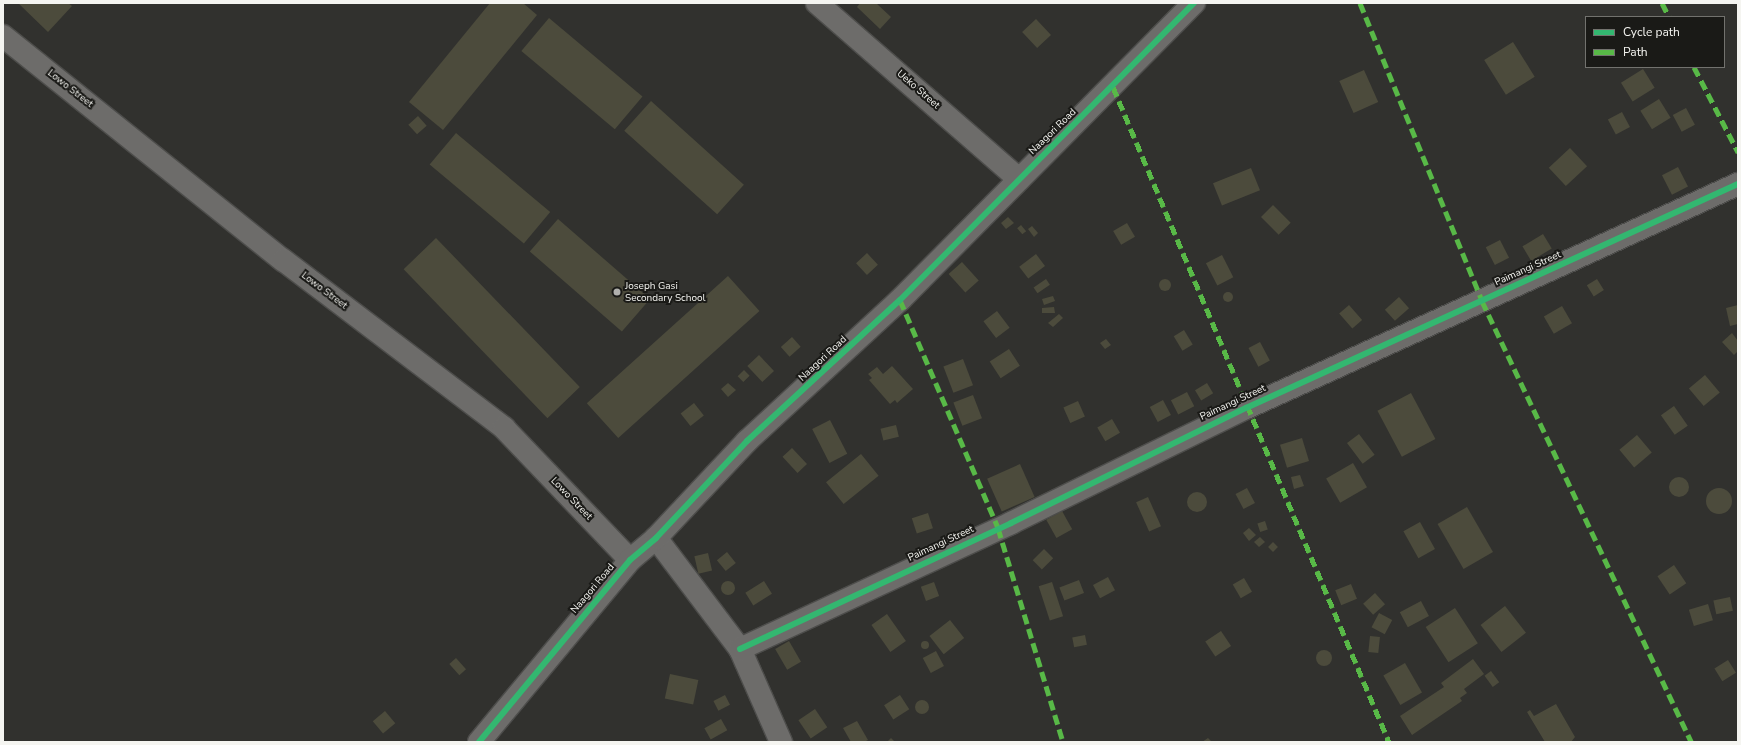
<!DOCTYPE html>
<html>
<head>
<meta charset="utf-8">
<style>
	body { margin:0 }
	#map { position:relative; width:1741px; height:745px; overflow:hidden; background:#31312e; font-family:"Nunito Sans",sans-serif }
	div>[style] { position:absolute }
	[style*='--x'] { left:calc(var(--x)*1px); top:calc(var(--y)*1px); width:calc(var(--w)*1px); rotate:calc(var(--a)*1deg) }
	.building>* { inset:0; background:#4c4b3c; transform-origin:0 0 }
	.round { border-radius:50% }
	.roads { filter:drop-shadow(1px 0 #4d4d4b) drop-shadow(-1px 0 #4d4d4b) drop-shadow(0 1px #4d4d4b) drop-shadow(0 -1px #4d4d4b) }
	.minor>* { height:22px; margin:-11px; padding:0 11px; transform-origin:11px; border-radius:11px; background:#6d6c6a }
	.quiet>* { height:5px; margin-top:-2.5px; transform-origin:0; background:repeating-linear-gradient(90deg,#58b947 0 10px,transparent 0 15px) }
	.cycleway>* { height:6px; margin:-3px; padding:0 3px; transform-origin:3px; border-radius:3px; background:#33b770 }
	.dots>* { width:11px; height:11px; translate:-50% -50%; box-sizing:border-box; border:2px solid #1a1a17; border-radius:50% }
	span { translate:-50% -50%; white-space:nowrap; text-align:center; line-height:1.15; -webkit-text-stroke:4px #1a1a17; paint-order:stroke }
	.street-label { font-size:10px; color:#f5f5f1 }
	.poi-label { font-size:10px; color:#f5f5f1 }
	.left { translate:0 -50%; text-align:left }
	.frame { position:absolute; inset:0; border:4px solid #f5f5f1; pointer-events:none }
	.legend { position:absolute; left:1585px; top:16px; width:140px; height:52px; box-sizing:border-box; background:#1a1a17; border:1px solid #72726e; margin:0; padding:5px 7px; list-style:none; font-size:12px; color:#f5f5f1 }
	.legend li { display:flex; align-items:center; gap:8px; height:20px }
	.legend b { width:20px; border:1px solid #72726e }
</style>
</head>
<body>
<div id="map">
	<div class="building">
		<i style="clip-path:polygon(18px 3px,68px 3px,72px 6px,48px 32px)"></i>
		<i style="clip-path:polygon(490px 3px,523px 3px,537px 15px,443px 130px,409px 102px)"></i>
		<i style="clip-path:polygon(860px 3px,876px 3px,891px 17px,880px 29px,857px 7px)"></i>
		<i style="left:549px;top:18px;width:122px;height:43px;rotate:40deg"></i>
		<i style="left:1036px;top:19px;width:22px;height:19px;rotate:47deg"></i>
		<i style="left:1513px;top:42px;width:41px;height:34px;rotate:58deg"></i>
		<i style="left:1643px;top:69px;width:22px;height:26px;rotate:58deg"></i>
		<i style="left:1364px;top:70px;width:35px;height:27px;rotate:66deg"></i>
		<i style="left:1659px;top:99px;width:22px;height:22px;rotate:58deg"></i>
		<i style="left:651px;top:101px;width:125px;height:40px;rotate:42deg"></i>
		<i style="left:1686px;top:108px;width:19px;height:15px;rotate:62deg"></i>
		<i style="left:1622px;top:112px;width:17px;height:16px;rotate:62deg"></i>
		<i style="left:418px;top:116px;width:13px;height:13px;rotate:48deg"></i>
		<i style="left:456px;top:133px;width:123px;height:41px;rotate:40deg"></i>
		<i style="left:1570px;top:148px;width:25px;height:29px;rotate:47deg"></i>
		<i style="left:1678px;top:167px;width:22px;height:18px;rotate:63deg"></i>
		<i style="left:1251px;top:168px;width:24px;height:41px;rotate:68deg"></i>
		<i style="left:1273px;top:205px;width:25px;height:17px;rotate:45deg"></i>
		<i style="clip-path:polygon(1008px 217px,1014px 223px,1006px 229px,1001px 223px)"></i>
		<i style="left:558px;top:219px;width:122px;height:43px;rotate:41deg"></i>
		<i style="left:1127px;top:223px;width:16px;height:16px;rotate:60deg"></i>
		<i style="left:1021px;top:225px;width:8px;height:5px;rotate:50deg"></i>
		<i style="clip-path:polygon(1032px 226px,1038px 233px,1034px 237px,1028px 229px)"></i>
		<i style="left:1543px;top:234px;width:17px;height:24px;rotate:59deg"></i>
		<i style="left:436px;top:238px;width:207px;height:45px;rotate:46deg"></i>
		<i style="left:1500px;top:240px;width:20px;height:16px;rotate:63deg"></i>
		<i style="left:867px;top:253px;width:16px;height:15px;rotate:47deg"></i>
		<i style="left:1036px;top:254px;width:15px;height:21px;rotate:53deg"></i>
		<i style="left:1222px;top:255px;width:25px;height:18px;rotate:63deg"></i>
		<i style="left:962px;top:262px;width:25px;height:18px;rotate:48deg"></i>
		<i style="left:728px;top:276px;width:47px;height:190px;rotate:48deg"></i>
		<i class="round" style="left:1159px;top:279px;width:12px;height:12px"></i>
		<i style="left:1046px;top:279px;width:7px;height:15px;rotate:56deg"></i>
		<i style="left:1597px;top:279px;width:13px;height:12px;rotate:58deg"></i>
		<i class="round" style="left:1223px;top:292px;width:10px;height:10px"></i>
		<i style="clip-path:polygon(1053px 296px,1055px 301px,1044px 305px,1042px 299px)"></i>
		<i style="left:1399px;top:297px;width:15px;height:19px;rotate:48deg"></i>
		<i style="left:1349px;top:305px;width:20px;height:13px;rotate:49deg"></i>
		<i style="clip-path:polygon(1738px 305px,1738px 324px,1730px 326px,1726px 308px)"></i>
		<i style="left:1562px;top:306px;width:20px;height:21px;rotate:60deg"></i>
		<i style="clip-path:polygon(1054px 307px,1055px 313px,1042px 313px,1042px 308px)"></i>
		<i style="left:997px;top:311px;width:21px;height:17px;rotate:53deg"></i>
		<i style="clip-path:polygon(1059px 314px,1063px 318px,1053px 327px,1048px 323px)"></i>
		<i style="left:1184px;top:330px;width:17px;height:12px;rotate:59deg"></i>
		<i style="clip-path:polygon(1732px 333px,1738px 341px,1738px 351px,1734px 355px,1722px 342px)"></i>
		<i style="left:792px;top:337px;width:13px;height:15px;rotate:48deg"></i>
		<i style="clip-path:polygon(1106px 339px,1111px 345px,1105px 349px,1100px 343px)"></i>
		<i style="left:1260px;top:342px;width:21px;height:13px;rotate:62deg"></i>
		<i style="left:1009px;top:349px;width:20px;height:23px;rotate:57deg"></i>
		<i style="left:759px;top:355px;width:22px;height:16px;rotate:47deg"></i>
		<i style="left:963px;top:359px;width:28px;height:21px;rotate:69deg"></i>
		<i style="clip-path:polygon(892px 366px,913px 389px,897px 403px,895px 400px,890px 404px,869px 380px,872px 378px,868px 374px,877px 367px,883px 374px)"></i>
		<i style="left:744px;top:370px;width:8px;height:9px;rotate:45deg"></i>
		<i style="left:1705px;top:375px;width:23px;height:21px;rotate:50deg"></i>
		<i style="clip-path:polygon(728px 383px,736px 390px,728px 397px,721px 389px)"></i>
		<i style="left:1207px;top:383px;width:12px;height:14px;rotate:59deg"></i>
		<i style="left:1187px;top:392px;width:16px;height:18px;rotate:63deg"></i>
		<i style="left:1411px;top:393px;width:52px;height:38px;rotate:62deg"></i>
		<i style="left:973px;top:395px;width:25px;height:21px;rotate:69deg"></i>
		<i style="left:1163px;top:400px;width:17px;height:15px;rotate:62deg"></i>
		<i style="left:1078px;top:401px;width:17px;height:16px;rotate:66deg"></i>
		<i style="left:694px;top:403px;width:16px;height:17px;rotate:52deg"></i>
		<i style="left:1674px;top:406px;width:24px;height:16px;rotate:55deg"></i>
		<i style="left:1112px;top:419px;width:16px;height:17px;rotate:60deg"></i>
		<i style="left:830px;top:420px;width:38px;height:20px;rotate:63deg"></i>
		<i style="left:896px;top:425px;width:12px;height:16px;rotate:76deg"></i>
		<i style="left:1359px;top:434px;width:26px;height:15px;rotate:53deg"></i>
		<i style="left:1637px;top:435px;width:23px;height:23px;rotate:50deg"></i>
		<i style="left:1302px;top:438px;width:24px;height:23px;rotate:73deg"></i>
		<i style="left:792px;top:448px;width:22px;height:13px;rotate:47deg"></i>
		<i style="left:861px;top:454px;width:28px;height:45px;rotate:51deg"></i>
		<i style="left:1353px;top:463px;width:28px;height:31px;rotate:60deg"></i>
		<i style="left:1020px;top:464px;width:36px;height:36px;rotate:66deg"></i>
		<i style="clip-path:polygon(1300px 475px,1304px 486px,1294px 489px,1291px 477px)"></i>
		<i class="round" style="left:1669px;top:477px;width:20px;height:20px"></i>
		<i style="left:1247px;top:488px;width:17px;height:13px;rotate:62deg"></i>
		<i class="round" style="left:1706px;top:488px;width:26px;height:26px"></i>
		<i class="round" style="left:1187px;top:492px;width:20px;height:20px"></i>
		<i style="left:1148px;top:497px;width:32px;height:13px;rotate:66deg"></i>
		<i style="left:1467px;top:507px;width:52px;height:34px;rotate:60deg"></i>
		<i style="left:1062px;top:511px;width:21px;height:18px;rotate:61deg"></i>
		<i style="left:928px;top:513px;width:16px;height:17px;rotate:72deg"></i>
		<i style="left:1265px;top:521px;width:9px;height:8px;rotate:72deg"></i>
		<i style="left:1420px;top:522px;width:31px;height:19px;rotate:61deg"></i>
		<i style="clip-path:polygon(1249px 528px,1256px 535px,1249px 541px,1243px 533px)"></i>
		<i style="clip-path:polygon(1260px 537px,1265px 542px,1259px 547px,1254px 542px)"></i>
		<i style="left:1273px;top:542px;width:7px;height:7px;rotate:45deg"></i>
		<i style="left:1044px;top:549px;width:13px;height:16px;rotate:45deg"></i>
		<i style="left:727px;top:552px;width:14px;height:13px;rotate:51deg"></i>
		<i style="left:708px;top:553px;width:18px;height:14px;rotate:77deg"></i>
		<i style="left:1674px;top:565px;width:22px;height:20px;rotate:56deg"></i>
		<i style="left:1108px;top:577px;width:15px;height:17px;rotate:62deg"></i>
		<i style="left:1244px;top:578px;width:16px;height:13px;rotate:60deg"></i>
		<i style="left:1079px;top:580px;width:14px;height:21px;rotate:69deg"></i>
		<i style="left:764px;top:581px;width:15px;height:22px;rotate:58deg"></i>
		<i class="round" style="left:721px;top:581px;width:14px;height:14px"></i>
		<i style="left:934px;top:582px;width:15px;height:14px;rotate:70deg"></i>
		<i style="left:1052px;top:582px;width:36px;height:14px;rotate:72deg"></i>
		<i style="left:1351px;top:584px;width:16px;height:17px;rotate:68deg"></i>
		<i style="left:1375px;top:593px;width:15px;height:16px;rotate:48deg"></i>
		<i style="left:1730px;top:597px;width:14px;height:17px;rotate:78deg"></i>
		<i style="left:1421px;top:601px;width:17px;height:24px;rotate:62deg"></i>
		<i style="left:1708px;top:604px;width:17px;height:20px;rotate:73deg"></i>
		<i style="left:1505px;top:606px;width:34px;height:31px;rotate:52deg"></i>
		<i style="left:1455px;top:608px;width:42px;height:35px;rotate:57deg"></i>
		<i style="left:1379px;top:613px;width:15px;height:16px;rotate:28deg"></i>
		<i style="left:887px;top:614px;width:33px;height:19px;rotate:55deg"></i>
		<i style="left:950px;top:620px;width:23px;height:26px;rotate:52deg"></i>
		<i style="left:1221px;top:631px;width:18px;height:19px;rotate:56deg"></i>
		<i style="left:1085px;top:635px;width:10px;height:13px;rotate:79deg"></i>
		<i style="left:1370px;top:636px;width:10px;height:16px;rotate:6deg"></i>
		<i style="left:789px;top:641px;width:24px;height:16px;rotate:60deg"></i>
		<i class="round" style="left:921px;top:641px;width:8px;height:8px"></i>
		<i class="round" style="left:1316px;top:650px;width:16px;height:16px"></i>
		<i style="left:936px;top:651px;width:17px;height:15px;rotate:62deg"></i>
		<i style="left:456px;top:658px;width:15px;height:9px;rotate:48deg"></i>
		<i style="clip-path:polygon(1473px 659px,1484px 674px,1464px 689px,1467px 693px,1460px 698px,1462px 701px,1412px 735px,1400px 716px,1444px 687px,1441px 683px)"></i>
		<i style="left:1728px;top:660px;width:15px;height:16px;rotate:58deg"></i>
		<i style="left:1405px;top:663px;width:34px;height:25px;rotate:60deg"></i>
		<i style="left:1491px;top:671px;width:14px;height:8px;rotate:54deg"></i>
		<i style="left:670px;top:674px;width:29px;height:25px;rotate:12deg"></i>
		<i style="left:725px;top:695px;width:11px;height:13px;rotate:63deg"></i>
		<i style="left:900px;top:695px;width:17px;height:19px;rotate:57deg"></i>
		<i class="round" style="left:915px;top:700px;width:14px;height:14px"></i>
		<i style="clip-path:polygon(1556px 704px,1575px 737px,1571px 742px,1545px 742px,1527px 712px,1530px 710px,1534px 716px)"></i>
		<i style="left:815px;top:709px;width:22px;height:20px;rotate:56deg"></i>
		<i style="left:385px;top:711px;width:16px;height:16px;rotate:50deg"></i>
		<i style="left:721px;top:719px;width:13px;height:19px;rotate:61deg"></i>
		<i style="clip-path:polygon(857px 721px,868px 740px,864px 742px,851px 742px,843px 728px)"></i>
		<i style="clip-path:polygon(891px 738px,895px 742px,887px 742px)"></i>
		<i style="clip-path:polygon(1208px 738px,1212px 742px,1202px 742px)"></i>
	</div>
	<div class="roads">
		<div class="minor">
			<i style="--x:817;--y:3;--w:268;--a:41.1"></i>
			<i style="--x:3;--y:36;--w:359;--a:38.7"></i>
			<i style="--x:283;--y:260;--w:278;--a:37.2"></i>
			<i style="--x:504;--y:428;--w:182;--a:46.3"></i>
			<i style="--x:656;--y:538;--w:139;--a:52.9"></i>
			<i style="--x:740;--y:649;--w:102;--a:66.2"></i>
			<i style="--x:740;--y:649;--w:299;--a:-24.9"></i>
			<i style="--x:1011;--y:523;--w:262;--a:-26.1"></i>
			<i style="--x:1246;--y:408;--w:541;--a:-24.48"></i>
			<i style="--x:479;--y:742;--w:236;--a:-50.3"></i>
			<i style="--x:630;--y:560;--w:34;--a:-40"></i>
			<i style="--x:656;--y:538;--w:133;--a:-46.8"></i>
			<i style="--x:747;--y:441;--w:208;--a:-42.7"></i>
			<i style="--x:900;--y:300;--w:418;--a:-45.3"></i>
		</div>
	</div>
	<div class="quiet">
		<i style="--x:1360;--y:3;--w:322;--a:67.7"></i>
		<i style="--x:1482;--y:301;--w:488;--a:64.6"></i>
		<i style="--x:1662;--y:3;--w:16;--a:63"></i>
		<i style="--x:1694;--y:67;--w:96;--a:62.6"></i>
		<i style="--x:1113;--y:87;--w:711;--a:67.15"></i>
		<i style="--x:900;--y:300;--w:248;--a:66.7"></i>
		<i style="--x:998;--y:528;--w:224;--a:73.1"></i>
	</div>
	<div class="cycleway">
		<i style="--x:740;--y:649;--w:299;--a:-24.9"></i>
		<i style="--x:1011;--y:523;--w:262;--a:-26.1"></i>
		<i style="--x:1246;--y:408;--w:541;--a:-24.48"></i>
		<i style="--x:479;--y:742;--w:236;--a:-50.3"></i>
		<i style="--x:630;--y:560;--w:34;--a:-40"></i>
		<i style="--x:656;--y:538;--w:133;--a:-46.8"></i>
		<i style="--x:747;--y:441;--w:208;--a:-42.7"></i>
		<i style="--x:900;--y:300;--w:418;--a:-45.3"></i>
	</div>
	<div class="dots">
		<i style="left:617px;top:292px;background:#b0b0ad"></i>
	</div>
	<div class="street-label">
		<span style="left:70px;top:89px;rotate:38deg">Lowo Street</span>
		<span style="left:918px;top:90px;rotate:41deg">Ueko Street</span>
		<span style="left:1053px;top:132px;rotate:-44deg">Naagori Road</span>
		<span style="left:1528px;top:269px;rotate:-24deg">Paimangi Street</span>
		<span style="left:324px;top:291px;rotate:37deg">Lowo Street</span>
		<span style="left:823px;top:359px;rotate:-43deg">Naagori Road</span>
		<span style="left:1233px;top:403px;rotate:-25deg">Paimangi Street</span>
		<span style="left:571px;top:499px;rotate:46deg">Lowo Street</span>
		<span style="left:941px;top:544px;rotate:-25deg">Paimangi Street</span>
		<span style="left:593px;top:589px;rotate:-50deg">Naagori Road</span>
	</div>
	<div class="poi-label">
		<span class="left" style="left:625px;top:292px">Joseph Gasi<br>Secondary School</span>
	</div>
	<div class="frame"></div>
	<ul class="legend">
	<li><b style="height:5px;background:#33b770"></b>Cycle path</li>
	<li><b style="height:5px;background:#58b947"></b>Path</li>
	</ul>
</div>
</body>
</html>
